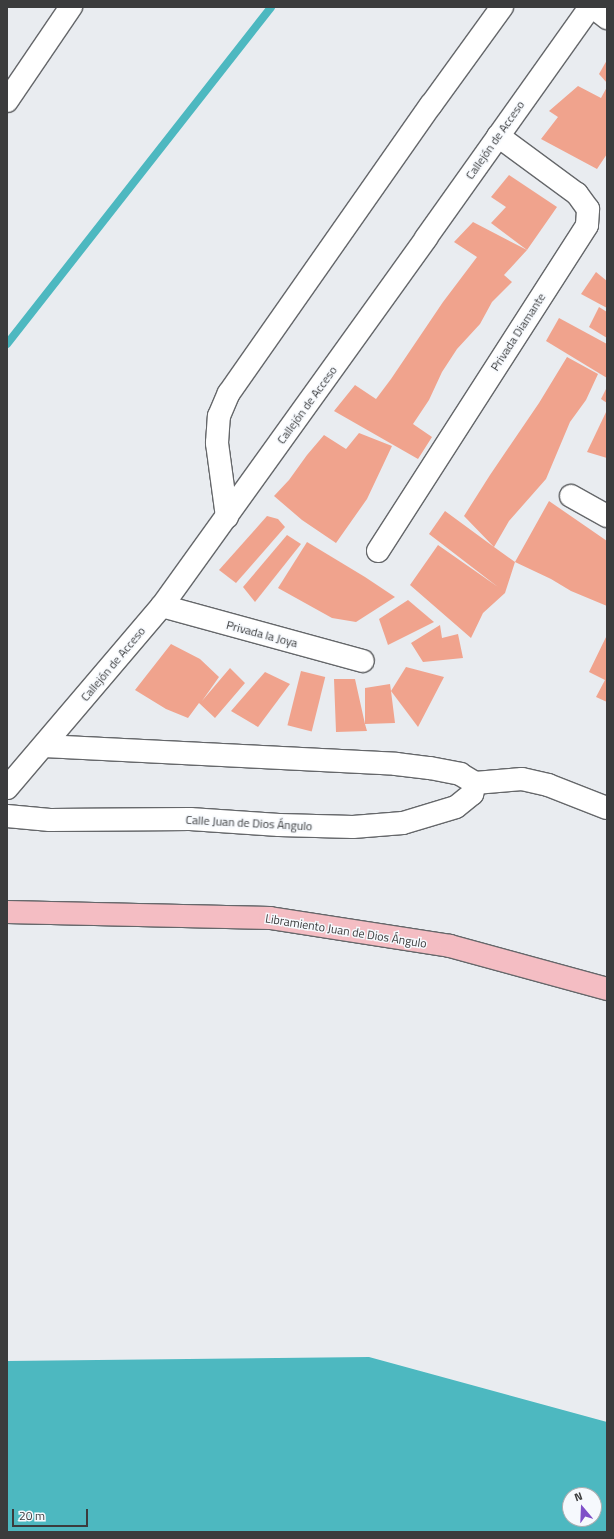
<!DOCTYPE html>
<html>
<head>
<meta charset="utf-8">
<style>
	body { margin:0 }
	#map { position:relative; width:614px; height:1539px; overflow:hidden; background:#e9ecf0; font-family:"Titillium Web",sans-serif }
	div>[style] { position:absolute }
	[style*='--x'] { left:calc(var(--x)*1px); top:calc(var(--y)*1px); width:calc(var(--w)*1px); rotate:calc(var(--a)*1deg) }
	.water>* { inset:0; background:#4db8c0 }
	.stream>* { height:8px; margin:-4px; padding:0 4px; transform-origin:4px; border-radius:4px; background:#4db8c0 }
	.building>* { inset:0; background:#f0a38d; transform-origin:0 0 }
	.roads { filter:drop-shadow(1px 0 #65676a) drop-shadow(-1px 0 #65676a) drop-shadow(0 1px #65676a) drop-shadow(0 -1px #65676a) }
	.minor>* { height:22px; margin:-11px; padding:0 11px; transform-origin:11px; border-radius:11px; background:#fff }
	.highway>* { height:22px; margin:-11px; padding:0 11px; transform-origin:11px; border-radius:11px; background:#f4bdc3 }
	span { translate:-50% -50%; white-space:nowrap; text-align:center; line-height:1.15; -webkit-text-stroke:3px #f6f9fd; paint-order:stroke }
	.street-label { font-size:12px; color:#3b3c3d }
	.frame { position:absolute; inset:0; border:8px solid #3b3c3d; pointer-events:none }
	.north { position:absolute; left:562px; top:1487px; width:40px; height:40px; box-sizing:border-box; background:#f6f9fd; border:1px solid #abadb0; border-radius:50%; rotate:341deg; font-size:11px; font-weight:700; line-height:16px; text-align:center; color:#3b3c3d }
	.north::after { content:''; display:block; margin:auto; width:14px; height:18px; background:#7f50c8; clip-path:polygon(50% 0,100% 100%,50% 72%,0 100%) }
	.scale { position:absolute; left:12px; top:1509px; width:76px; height:18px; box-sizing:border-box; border:2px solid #3b3c3d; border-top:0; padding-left:5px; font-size:12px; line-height:14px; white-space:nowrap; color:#3b3c3d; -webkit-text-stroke:3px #f6f9fd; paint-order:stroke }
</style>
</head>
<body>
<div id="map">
	<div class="water">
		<i style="clip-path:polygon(evenodd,369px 1357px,607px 1422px,607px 1532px,7px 1532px,7px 1361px,369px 1357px,570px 1495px,594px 1495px,594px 1519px,570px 1519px,570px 1495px)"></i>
	</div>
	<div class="stream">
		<i style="--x:7;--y:344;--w:428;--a:-51.9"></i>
	</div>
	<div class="building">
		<i style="clip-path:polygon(607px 60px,607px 83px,599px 74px)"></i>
		<i style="clip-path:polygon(578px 86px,601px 98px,607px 87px,607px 154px,597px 169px,541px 139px,558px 117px,549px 111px)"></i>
		<i style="clip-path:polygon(509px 175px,557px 207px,527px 250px,491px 223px,506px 207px,491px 197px)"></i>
		<i style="clip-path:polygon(473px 222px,527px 250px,504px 275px,512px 282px,492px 302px,480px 324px,457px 349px,442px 372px,429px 400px,413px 424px,432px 437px,418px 459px,334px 411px,355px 385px,376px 399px,391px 379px,443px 302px,477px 257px,454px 242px)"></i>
		<i style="clip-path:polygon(596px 272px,607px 281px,607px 308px,581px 294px)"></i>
		<i style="clip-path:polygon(599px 307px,607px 312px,607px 338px,589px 327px)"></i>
		<i style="clip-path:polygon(559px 318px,607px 344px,607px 378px,546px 341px)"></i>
		<i style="clip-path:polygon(567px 357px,598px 374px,586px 400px,570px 422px,546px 479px,509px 521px,494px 547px,515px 562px,549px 501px,607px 541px,607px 606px,571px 591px,551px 579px,515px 562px,505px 593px,483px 613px,471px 638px,410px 585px,438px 545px,498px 587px,429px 534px,445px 511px,494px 547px,464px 516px,490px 475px,539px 403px)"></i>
		<i style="clip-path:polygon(607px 387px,607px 403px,601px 399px)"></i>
		<i style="clip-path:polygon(607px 410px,607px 458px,587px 452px)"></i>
		<i style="clip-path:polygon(359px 433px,392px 446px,367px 499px,336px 543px,302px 520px,274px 496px,289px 480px,307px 455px,324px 435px,346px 449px)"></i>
		<i style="clip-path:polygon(267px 516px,278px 519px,285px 527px,236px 583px,219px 570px)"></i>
		<i style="clip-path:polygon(287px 535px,301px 544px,255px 602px,243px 587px)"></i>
		<i style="clip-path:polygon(307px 542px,365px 577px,395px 597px,356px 622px,332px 618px,278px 588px)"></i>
		<i style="clip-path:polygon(408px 600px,434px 622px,388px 645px,379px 619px)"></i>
		<i style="clip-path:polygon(440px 625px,442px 638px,458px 634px,463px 658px,423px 662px,411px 643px)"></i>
		<i style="clip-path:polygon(607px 635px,607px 702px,596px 697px,605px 680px,589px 672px)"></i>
		<i style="clip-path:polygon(171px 644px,200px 659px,219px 677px,202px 701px,230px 668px,245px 683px,215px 718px,199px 703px,188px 718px,166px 709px,135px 690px)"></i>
		<i style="clip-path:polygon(406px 667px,444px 677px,418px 727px,391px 691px,395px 723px,365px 724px,367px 731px,336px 732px,334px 679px,355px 679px,365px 724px,365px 688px,390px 684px,391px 691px)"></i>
		<i style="left:301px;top:671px;width:25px;height:56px;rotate:14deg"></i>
		<i style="clip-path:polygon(265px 672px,290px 684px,258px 727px,231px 711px)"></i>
	</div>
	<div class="roads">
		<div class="minor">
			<i style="--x:593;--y:7;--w:18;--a:38"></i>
			<i style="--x:7;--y:101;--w:114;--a:-55.8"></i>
			<i style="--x:571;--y:496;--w:41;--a:29.1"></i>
			<i style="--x:227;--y:517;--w:75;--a:-97.7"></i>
			<i style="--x:217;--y:443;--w:27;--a:-86"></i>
			<i style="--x:219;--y:416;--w:25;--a:-67"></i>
			<i style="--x:229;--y:393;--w:352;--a:-55"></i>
			<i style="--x:431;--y:105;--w:121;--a:-54.1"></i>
			<i style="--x:378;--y:551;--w:387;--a:-57.3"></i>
			<i style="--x:587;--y:225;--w:16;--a:-86"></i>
			<i style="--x:588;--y:209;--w:19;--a:-126"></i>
			<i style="--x:577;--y:194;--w:98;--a:-143.7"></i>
			<i style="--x:162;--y:606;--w:208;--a:15.3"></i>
			<i style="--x:44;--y:746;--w:352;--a:2.9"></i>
			<i style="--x:396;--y:764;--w:34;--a:7"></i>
			<i style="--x:430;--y:768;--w:31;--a:11"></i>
			<i style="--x:460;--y:774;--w:17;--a:31"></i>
			<i style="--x:7;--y:788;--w:239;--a:-49.6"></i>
			<i style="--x:162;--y:606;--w:453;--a:-54.3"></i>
			<i style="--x:426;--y:238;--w:283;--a:-54.6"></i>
			<i style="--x:7;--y:816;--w:43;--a:5.3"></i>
			<i style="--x:50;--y:820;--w:140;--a:-0.4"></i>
			<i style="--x:190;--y:819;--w:89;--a:3.9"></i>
			<i style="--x:279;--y:825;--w:74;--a:1.5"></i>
			<i style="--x:353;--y:827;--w:50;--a:-4.6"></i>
			<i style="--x:403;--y:823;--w:55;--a:-16.8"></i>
			<i style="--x:456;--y:807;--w:21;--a:-39"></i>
			<i style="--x:472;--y:794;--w:11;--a:-75"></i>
			<i style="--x:475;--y:783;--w:47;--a:-4.9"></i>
			<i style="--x:522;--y:779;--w:27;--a:13"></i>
			<i style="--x:548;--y:785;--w:63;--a:21.3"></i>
		</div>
		<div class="highway">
			<i style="--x:7;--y:912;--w:263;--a:1.3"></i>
			<i style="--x:270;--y:918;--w:182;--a:8.8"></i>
			<i style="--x:450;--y:946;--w:163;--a:15.3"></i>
		</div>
	</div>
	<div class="street-label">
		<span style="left:495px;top:140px;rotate:-55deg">Callejón de Acceso</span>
		<span style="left:518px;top:332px;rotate:-57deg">Privada Diamante</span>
		<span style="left:307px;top:405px;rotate:-54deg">Callejón de Acceso</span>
		<span style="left:262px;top:634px;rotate:15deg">Privada la Joya</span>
		<span style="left:113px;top:664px;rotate:-50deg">Callejón de Acceso</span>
		<span style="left:249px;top:823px;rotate:3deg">Calle Juan de Dios Ángulo</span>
		<span style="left:346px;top:931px;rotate:9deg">Libramiento Juan de Dios Ángulo</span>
	</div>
	<div class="frame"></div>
	<div class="north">N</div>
	<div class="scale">20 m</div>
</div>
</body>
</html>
